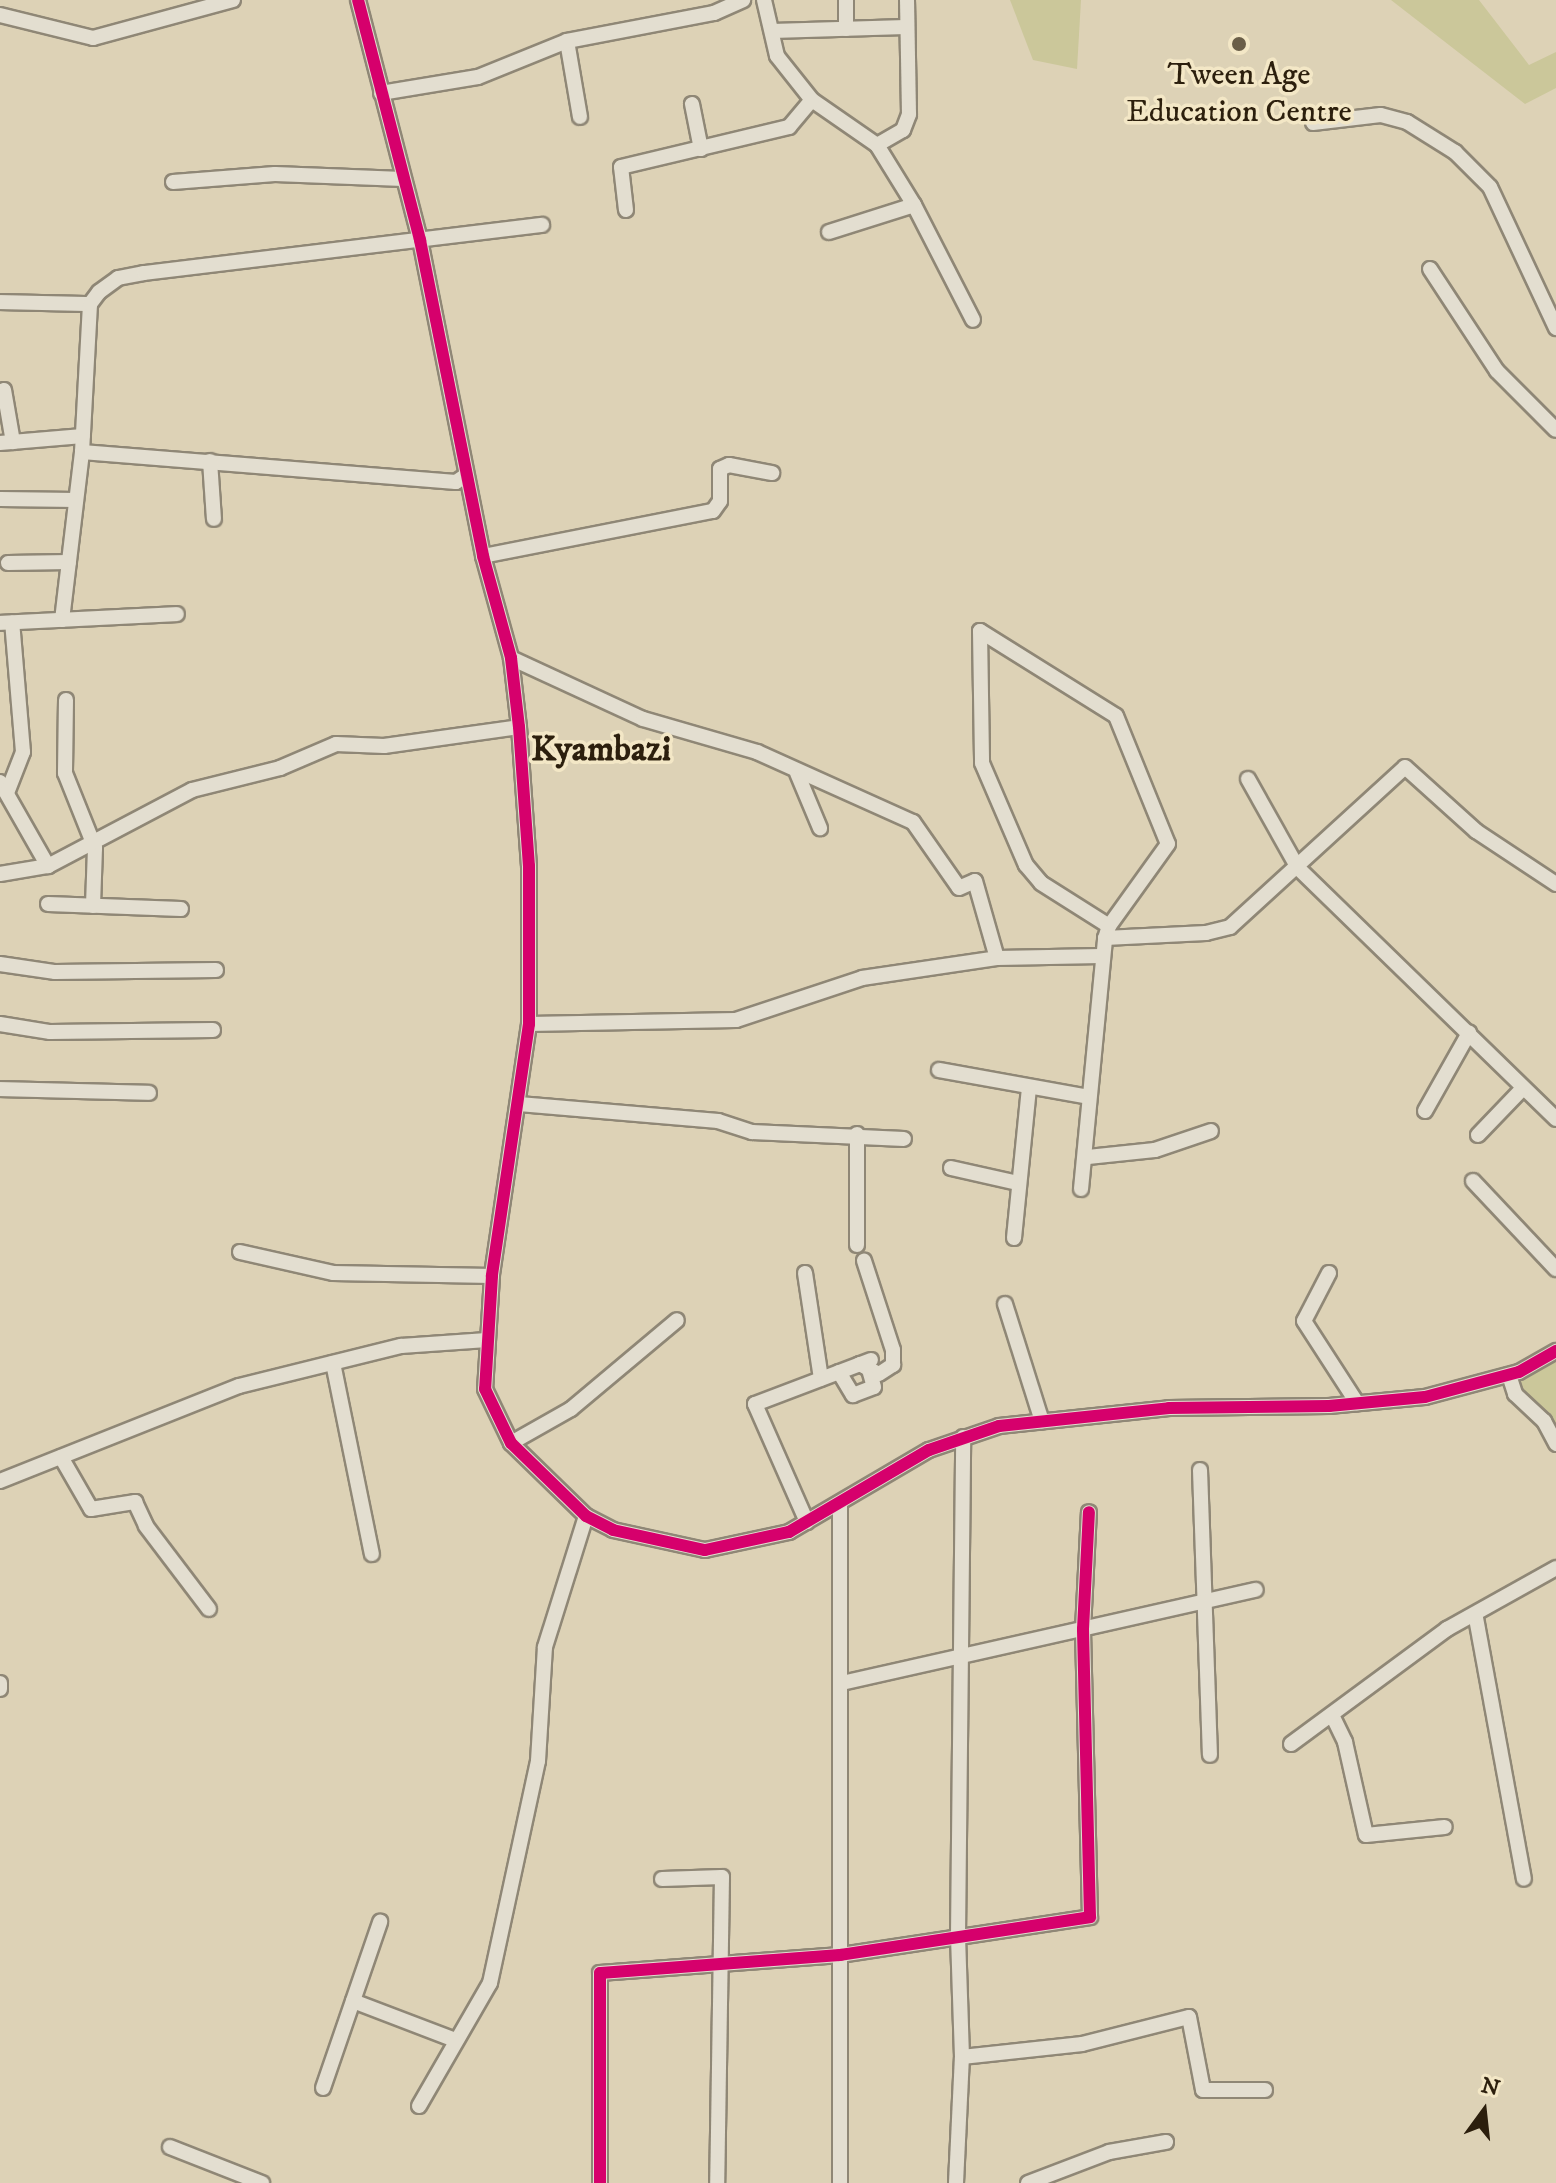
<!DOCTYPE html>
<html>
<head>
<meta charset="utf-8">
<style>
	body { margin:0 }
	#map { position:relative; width:1556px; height:2183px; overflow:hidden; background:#ddd2b6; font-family:"IM FELL DW Pica",serif }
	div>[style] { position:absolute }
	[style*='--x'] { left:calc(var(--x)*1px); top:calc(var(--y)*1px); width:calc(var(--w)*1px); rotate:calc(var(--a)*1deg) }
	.green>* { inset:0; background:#cbc79a }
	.roads { filter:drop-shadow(2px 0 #8f8776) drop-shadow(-2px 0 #8f8776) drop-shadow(0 2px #8f8776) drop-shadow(0 -2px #8f8776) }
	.minor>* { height:14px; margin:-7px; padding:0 7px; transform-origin:7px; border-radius:7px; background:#e3ded0 }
	.cycleway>* { height:12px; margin:-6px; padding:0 6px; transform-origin:6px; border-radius:6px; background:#d6006c }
	.dots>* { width:22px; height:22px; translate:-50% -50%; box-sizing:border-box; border:4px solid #f3e7c6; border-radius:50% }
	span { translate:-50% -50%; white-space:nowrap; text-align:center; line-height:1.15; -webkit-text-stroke:7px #f3e7c6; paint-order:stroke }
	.poi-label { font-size:32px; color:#2c1f0d }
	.quarter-label { font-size:36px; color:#2c1f0d; font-weight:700 }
	.north { position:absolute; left:1444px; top:2071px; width:80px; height:80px; -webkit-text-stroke:6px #f3e7c6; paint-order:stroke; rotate:15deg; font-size:22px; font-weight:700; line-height:32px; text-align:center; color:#2c1f0d }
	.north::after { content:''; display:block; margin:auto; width:28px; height:36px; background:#2c1f0d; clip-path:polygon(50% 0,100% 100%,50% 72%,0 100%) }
</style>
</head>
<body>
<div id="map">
	<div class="green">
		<i style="clip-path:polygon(1010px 0,1081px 0,1077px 69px,1033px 60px)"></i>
		<i style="clip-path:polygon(1391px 0,1479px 0,1529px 65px,1556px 52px,1556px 88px,1525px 104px)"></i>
		<i style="clip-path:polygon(1556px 1359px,1556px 1433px,1520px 1392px,1520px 1382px)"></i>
	</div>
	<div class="roads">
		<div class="minor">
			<i style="--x:358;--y:0;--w:248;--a:75.5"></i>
			<i style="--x:420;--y:240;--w:322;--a:78.7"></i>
			<i style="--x:483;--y:556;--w:106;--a:74.6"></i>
			<i style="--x:511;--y:658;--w:69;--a:83.4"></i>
			<i style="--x:519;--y:727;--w:139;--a:85.9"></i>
			<i style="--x:529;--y:866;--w:158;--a:90"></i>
			<i style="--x:529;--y:1024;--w:255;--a:98.4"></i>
			<i style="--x:492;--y:1276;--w:113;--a:93.5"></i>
			<i style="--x:485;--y:1389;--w:60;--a:64.3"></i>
			<i style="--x:511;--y:1443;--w:105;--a:44.2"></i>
			<i style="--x:586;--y:1516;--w:30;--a:27"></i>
			<i style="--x:613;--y:1530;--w:94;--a:12.3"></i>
			<i style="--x:705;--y:1550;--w:86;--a:-12.1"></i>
			<i style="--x:789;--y:1532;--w:162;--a:-30.4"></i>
			<i style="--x:929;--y:1450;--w:74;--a:-18.9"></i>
			<i style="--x:999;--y:1426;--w:171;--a:-6"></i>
			<i style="--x:1169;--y:1408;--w:160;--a:-0.7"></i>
			<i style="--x:1329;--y:1406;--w:96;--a:-5.4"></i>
			<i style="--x:1425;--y:1397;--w:97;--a:-14.9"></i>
			<i style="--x:1519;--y:1372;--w:43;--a:-29.6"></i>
			<i style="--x:764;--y:0;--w:57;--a:76.9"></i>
			<i style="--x:777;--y:56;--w:56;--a:51.5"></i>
			<i style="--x:812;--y:100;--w:79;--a:34.7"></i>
			<i style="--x:877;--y:145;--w:70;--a:58.3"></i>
			<i style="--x:914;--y:205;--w:129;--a:62.8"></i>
			<i style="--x:846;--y:0;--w:29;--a:90"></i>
			<i style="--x:0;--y:15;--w:96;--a:13.9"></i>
			<i style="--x:93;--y:38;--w:145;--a:-15.2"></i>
			<i style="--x:772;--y:31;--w:134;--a:-1.7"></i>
			<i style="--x:567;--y:41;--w:77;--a:80.3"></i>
			<i style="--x:381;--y:93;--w:98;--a:-9.4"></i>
			<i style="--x:478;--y:77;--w:96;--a:-22"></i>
			<i style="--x:567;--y:41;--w:150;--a:-10.8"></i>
			<i style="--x:714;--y:13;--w:32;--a:-24"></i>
			<i style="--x:692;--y:104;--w:46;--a:78.7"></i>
			<i style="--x:1313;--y:123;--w:68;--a:-6.7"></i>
			<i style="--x:1381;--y:115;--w:27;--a:15"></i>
			<i style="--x:1407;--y:122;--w:57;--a:32"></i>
			<i style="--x:1455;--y:152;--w:49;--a:45"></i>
			<i style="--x:1490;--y:187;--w:156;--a:64.9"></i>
			<i style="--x:877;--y:145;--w:30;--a:-30"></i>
			<i style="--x:903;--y:130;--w:17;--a:-69"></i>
			<i style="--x:909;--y:114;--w:114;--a:-91"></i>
			<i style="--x:173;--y:182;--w:102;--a:-4.5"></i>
			<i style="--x:275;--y:174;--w:128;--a:2.2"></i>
			<i style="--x:626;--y:210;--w:43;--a:-96.6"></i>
			<i style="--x:621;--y:167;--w:173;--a:-13.4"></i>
			<i style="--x:789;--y:127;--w:35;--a:-50"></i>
			<i style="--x:829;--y:232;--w:89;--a:-17.6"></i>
			<i style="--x:1430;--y:269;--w:122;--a:56.7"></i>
			<i style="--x:1497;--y:371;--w:83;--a:45"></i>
			<i style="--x:0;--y:302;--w:90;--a:1.3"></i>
			<i style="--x:4;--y:390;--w:53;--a:80.2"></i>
			<i style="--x:0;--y:443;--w:83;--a:-4.8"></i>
			<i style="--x:82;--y:452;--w:375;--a:4.6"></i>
			<i style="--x:456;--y:482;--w:12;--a:-35"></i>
			<i style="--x:210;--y:461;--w:58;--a:86.1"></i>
			<i style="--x:0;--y:499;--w:76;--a:0.8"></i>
			<i style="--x:483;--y:556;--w:234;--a:-11.1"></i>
			<i style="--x:713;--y:511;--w:12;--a:-55"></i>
			<i style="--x:720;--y:501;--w:32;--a:-90"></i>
			<i style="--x:720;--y:469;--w:10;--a:-24"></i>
			<i style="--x:729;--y:465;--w:44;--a:10.5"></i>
			<i style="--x:8;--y:563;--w:61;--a:-0.9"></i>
			<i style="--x:62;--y:620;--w:169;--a:-83.2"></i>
			<i style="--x:82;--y:452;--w:148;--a:-86.9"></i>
			<i style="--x:90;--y:304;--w:15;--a:-53"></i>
			<i style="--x:99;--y:292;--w:24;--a:-36"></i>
			<i style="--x:118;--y:278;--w:26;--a:-11"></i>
			<i style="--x:144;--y:273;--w:401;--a:-6.9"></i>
			<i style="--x:0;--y:623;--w:177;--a:-2.9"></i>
			<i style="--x:980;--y:631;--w:160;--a:32"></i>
			<i style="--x:1116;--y:716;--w:138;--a:67.9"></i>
			<i style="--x:1168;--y:844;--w:101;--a:125.7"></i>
			<i style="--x:980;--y:631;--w:132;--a:89.1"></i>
			<i style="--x:982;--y:763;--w:111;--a:66.7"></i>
			<i style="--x:1026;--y:865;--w:23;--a:50"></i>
			<i style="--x:1041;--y:883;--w:80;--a:32.3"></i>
			<i style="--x:1109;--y:926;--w:9;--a:108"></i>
			<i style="--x:511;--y:658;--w:145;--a:24.8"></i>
			<i style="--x:643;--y:719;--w:119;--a:16.1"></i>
			<i style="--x:757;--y:752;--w:171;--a:24.2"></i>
			<i style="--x:913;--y:822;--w:80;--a:55.1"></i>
			<i style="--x:959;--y:888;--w:17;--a:-24"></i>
			<i style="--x:975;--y:881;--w:80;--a:74.1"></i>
			<i style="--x:66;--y:700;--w:73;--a:90.8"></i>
			<i style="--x:65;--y:773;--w:81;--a:68.2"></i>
			<i style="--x:95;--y:848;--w:58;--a:92"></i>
			<i style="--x:797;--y:773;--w:60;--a:67.3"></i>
			<i style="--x:1248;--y:779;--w:102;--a:60.7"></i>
			<i style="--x:1298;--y:868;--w:360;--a:44.2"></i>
			<i style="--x:0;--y:782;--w:97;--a:60.3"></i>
			<i style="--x:7;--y:793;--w:44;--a:-68.7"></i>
			<i style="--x:23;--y:752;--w:130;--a:-94.8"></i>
			<i style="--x:0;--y:874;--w:49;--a:-9.5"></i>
			<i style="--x:48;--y:866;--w:163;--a:-27.8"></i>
			<i style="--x:192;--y:790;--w:91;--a:-14"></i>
			<i style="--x:280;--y:768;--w:61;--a:-23.2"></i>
			<i style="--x:336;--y:744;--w:48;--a:2.4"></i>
			<i style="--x:384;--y:746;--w:136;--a:-8"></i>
			<i style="--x:48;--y:904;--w:133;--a:2.2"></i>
			<i style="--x:0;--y:964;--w:56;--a:8.3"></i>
			<i style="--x:55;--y:972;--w:161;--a:-0.7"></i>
			<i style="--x:0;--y:1024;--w:51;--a:9.1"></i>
			<i style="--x:50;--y:1032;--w:163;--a:-0.7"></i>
			<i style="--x:529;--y:1024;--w:207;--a:-1.1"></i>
			<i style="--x:736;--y:1020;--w:133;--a:-18.4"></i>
			<i style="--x:862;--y:978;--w:136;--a:-8.4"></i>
			<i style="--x:997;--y:958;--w:104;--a:-1.1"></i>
			<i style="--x:939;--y:1070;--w:152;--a:10.2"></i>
			<i style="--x:0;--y:1089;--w:149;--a:1.5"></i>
			<i style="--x:519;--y:1104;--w:200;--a:4.9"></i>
			<i style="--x:718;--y:1121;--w:36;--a:18"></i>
			<i style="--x:752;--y:1132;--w:152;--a:2.6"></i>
			<i style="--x:1425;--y:1111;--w:90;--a:-60.6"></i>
			<i style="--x:1478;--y:1135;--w:65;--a:-46.2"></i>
			<i style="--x:1088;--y:1157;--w:67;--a:-6"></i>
			<i style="--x:1155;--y:1150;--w:59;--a:-18.7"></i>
			<i style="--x:951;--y:1168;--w:69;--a:12.6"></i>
			<i style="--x:1473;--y:1181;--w:121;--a:46.7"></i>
			<i style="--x:1081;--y:1189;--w:252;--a:-84.5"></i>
			<i style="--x:1105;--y:938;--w:101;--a:-2.8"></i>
			<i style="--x:1206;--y:933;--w:25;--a:-14"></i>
			<i style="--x:1230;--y:927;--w:237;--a:-42.4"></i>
			<i style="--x:1405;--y:767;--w:96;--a:42"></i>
			<i style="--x:1476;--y:831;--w:96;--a:33.5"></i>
			<i style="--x:1014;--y:1238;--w:150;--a:-84.3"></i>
			<i style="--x:857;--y:1245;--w:111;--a:-90"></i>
			<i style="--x:240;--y:1252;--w:95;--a:12.7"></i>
			<i style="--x:333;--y:1273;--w:159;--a:1.1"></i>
			<i style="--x:805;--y:1273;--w:107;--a:81.4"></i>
			<i style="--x:1329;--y:1273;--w:54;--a:117.5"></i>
			<i style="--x:1304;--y:1321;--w:98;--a:57.1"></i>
			<i style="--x:1005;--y:1304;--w:123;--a:72.5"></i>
			<i style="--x:333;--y:1363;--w:195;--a:78.5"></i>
			<i style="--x:839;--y:1372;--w:27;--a:59"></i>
			<i style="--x:853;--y:1395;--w:22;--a:-21"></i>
			<i style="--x:874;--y:1387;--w:19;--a:-106"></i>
			<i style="--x:869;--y:1369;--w:10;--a:-151"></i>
			<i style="--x:860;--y:1364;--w:21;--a:28"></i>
			<i style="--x:879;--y:1374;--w:17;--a:-33"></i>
			<i style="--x:893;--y:1365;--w:15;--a:-90"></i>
			<i style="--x:893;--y:1350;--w:94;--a:-108"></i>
			<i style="--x:1509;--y:1375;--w:20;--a:72"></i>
			<i style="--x:1515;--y:1394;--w:40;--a:43"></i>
			<i style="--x:1544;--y:1421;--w:26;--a:62"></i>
			<i style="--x:511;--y:1443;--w:69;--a:-29.5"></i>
			<i style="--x:571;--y:1409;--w:138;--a:-40"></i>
			<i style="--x:61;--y:1457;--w:60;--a:60"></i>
			<i style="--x:91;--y:1509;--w:45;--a:-9"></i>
			<i style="--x:135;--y:1502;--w:26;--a:65"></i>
			<i style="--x:146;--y:1526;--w:104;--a:52.8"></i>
			<i style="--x:1200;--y:1470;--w:285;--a:88"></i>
			<i style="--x:0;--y:1481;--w:257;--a:-21.7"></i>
			<i style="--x:239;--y:1386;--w:167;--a:-13.9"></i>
			<i style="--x:401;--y:1346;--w:86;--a:-4"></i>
			<i style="--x:807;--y:1522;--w:129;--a:-113.8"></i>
			<i style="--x:755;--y:1404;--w:124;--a:-20.8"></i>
			<i style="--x:1476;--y:1618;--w:265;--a:79.6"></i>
			<i style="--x:0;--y:1683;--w:6;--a:90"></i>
			<i style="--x:842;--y:1683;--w:424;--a:-12.7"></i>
			<i style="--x:1332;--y:1715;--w:30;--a:64"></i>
			<i style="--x:1345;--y:1742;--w:95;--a:77.3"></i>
			<i style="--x:1366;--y:1835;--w:79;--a:-5.8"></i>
			<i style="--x:1291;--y:1744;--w:194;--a:-36.4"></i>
			<i style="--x:1447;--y:1629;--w:125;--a:-29.2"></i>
			<i style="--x:662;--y:1879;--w:60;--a:-1.9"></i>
			<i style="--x:722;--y:1877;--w:306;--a:90.9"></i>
			<i style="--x:353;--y:2001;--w:109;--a:20.9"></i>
			<i style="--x:962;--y:2057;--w:121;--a:-6.2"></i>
			<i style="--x:1082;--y:2044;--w:110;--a:-14.2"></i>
			<i style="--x:1189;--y:2017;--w:74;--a:79.1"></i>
			<i style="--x:1203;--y:2090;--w:62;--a:0"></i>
			<i style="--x:323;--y:2088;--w:176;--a:-71"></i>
			<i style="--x:419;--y:2106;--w:142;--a:-60"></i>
			<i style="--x:490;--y:1983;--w:227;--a:-77.8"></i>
			<i style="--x:538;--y:1761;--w:114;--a:-86.5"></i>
			<i style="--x:545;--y:1647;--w:137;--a:-72.6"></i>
			<i style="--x:170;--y:2147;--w:99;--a:21.4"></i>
			<i style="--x:600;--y:2183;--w:210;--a:-90"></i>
			<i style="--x:600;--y:1973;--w:241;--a:-4.3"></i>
			<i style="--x:840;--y:1955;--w:253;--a:-8.6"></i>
			<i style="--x:1090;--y:1917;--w:288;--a:-91.4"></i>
			<i style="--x:1083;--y:1629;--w:117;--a:-87.1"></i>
			<i style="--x:840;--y:2183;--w:678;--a:-90"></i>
			<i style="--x:956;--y:2183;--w:126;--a:-87.3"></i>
			<i style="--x:962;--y:2057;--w:121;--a:-91.9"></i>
			<i style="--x:958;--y:1936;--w:499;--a:-89.4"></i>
			<i style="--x:1028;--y:2183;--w:87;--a:-20.9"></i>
			<i style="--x:1109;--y:2152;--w:58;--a:-10"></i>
		</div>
	</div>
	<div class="cycleway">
		<i style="--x:358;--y:0;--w:248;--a:75.5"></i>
		<i style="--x:420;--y:240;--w:322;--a:78.7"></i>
		<i style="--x:483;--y:556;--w:106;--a:74.6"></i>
		<i style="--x:511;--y:658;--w:69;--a:83.4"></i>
		<i style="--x:519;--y:727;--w:139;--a:85.9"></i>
		<i style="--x:529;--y:866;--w:158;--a:90"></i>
		<i style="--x:529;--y:1024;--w:255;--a:98.4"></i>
		<i style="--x:492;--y:1276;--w:113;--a:93.5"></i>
		<i style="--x:485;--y:1389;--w:60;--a:64.3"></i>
		<i style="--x:511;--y:1443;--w:105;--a:44.2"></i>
		<i style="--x:586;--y:1516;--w:30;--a:27"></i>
		<i style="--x:613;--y:1530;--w:94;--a:12.3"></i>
		<i style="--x:705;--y:1550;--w:86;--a:-12.1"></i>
		<i style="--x:789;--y:1532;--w:162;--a:-30.4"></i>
		<i style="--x:929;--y:1450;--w:74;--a:-18.9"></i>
		<i style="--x:999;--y:1426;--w:171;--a:-6"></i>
		<i style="--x:1169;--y:1408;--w:160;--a:-0.7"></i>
		<i style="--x:1329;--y:1406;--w:96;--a:-5.4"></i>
		<i style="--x:1425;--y:1397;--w:97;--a:-14.9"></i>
		<i style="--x:1519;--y:1372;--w:43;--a:-29.6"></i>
		<i style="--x:600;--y:2183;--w:210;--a:-90"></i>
		<i style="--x:600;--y:1973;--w:241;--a:-4.3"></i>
		<i style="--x:840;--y:1955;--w:253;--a:-8.6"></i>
		<i style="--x:1090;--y:1917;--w:288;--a:-91.4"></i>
		<i style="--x:1083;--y:1629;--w:117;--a:-87.1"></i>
	</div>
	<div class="dots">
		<i style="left:1239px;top:44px;background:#6a5e48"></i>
	</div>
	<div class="poi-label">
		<span style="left:1239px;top:94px">Tween Age<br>Education Centre</span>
	</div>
	<div class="quarter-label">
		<span style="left:601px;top:750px">Kyambazi</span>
	</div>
	<div class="north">N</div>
</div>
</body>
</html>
